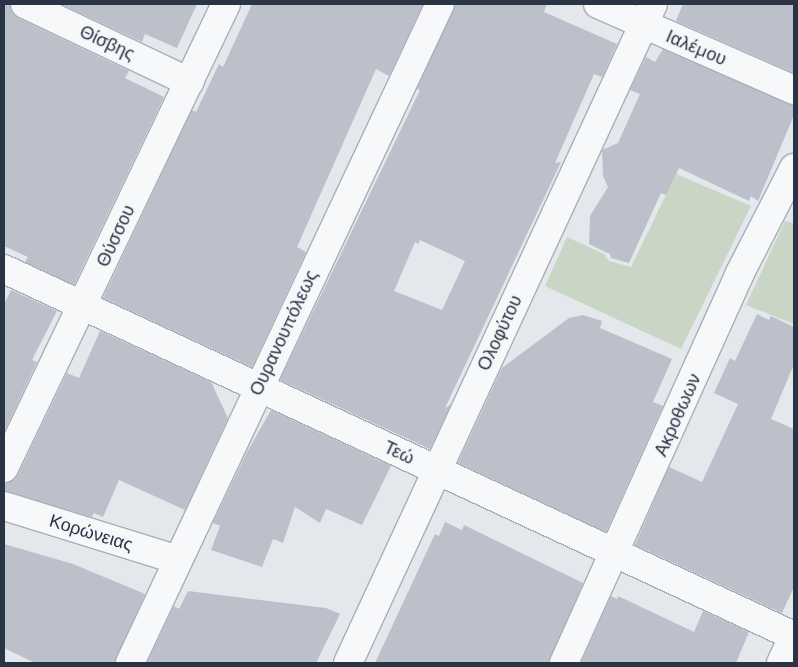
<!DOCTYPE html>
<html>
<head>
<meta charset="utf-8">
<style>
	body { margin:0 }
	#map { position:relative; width:798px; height:667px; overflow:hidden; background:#e4e7ec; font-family:"Work Sans",sans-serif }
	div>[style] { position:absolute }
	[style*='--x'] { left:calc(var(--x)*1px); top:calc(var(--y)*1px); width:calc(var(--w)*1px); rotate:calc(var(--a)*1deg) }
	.green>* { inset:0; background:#c9d6c5 }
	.building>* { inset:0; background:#bbc0ca }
	.roads { filter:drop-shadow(1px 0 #a9aeb7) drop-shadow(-1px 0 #a9aeb7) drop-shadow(0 1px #a9aeb7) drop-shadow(0 -1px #a9aeb7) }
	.minor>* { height:28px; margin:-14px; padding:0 14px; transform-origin:14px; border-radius:14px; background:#f7f8fa }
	span { translate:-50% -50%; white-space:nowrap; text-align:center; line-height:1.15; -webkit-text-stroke:4.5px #f4f6f9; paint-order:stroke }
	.street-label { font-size:18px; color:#2b3445 }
	.frame { position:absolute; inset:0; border:5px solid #2b3445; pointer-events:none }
</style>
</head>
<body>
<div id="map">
	<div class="green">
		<i style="clip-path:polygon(676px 174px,751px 206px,681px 349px,545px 286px,567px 237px,604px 254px,609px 261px,631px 267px)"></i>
		<i style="clip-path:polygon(785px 221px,794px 223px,794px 324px,746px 305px)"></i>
	</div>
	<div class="building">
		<i style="clip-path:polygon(4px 4px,10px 4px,12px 12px,18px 18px,129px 71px,125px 78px,164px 97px,74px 285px,25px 262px,28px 257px,4px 246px)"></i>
		<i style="clip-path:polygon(61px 4px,197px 4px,177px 48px,145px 34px,142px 42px)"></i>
		<i style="clip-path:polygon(252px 4px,423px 4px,389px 76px,376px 69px,297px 247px,306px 252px,252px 367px,103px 298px,192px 110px,196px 112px,219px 64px,223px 67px)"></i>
		<i style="clip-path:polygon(evenodd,455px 4px,547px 4px,544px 12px,617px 44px,602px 77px,594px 74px,555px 163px,561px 162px,445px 408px,451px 404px,430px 449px,280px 380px,420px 90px,417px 89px,455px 4px,420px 240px,465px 261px,442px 310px,394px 291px,415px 242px,418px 244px,420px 240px)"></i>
		<i style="clip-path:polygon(683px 4px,794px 4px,794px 73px,676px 21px)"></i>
		<i style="clip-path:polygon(663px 49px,794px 105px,794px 115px,758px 201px,751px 196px,749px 201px,679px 168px,666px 195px,661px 193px,629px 263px,611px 258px,610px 254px,589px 244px,590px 216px,608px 187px,603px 176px,602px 150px,618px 143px,640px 94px,630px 90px,646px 57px,655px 62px)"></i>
		<i style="clip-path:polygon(11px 290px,57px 311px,32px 360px,37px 362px,4px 432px,4px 304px)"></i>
		<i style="clip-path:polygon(757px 314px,769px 320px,771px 316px,794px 327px,794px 364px,771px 419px,794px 429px,794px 587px,782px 613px,635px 545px,669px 467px,702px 482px,738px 404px,714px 393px,730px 358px,735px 361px)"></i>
		<i style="clip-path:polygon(583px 315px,602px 321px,600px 328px,672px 359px,653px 402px,663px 406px,606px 532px,458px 463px,502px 368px,569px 318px)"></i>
		<i style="clip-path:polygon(100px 331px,211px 382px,228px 418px,185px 510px,119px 480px,103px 517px,94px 513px,92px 517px,4px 491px,4px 483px,12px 481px,18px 475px,67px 373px,79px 378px)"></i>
		<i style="clip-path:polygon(271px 410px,391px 466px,362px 525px,326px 509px,320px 523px,295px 507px,283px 543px,273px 539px,262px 567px,211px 550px,220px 526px,213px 523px,247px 452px)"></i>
		<i style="clip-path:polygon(445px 522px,462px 530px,464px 525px,583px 583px,549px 663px,375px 663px,435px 534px,439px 536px)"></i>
		<i style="clip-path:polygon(4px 544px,73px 564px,145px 594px,115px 663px,35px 663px,4px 648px)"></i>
		<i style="clip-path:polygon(188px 591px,326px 608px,340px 614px,316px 663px,147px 663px,174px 606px,179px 609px)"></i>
		<i style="clip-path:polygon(611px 596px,617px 599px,618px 596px,694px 632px,703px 611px,749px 632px,736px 663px,581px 663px)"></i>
	</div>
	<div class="roads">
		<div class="minor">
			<i style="--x:25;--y:4;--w:182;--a:25.4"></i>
			<i style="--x:598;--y:4;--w:214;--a:23.7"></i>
			<i style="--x:4;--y:269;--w:871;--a:24.92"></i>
			<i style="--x:4;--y:468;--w:514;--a:-64.43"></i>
			<i style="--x:4;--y:506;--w:182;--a:17.2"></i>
			<i style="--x:130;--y:663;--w:728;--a:-64.81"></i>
			<i style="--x:348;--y:663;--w:726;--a:-65.16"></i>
			<i style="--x:564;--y:663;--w:428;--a:-65.7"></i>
			<i style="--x:740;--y:273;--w:118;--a:-62.8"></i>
			<i style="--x:781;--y:663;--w:31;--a:-65"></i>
		</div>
	</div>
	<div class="street-label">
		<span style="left:107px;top:43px;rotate:25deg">Θίσβης</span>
		<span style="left:696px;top:48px;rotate:23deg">Ιαλέμου</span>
		<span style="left:116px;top:236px;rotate:-65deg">Θύσσου</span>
		<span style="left:284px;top:333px;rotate:-65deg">Ουρανουπόλεως</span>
		<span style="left:500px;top:333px;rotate:-65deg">Ολοφύτου</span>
		<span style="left:678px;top:415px;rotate:-66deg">Ακροθωων</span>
		<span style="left:399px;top:453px;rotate:25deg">Τεώ</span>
		<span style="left:91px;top:533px;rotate:17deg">Κορώνειας</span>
	</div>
	<div class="frame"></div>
</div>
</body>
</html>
